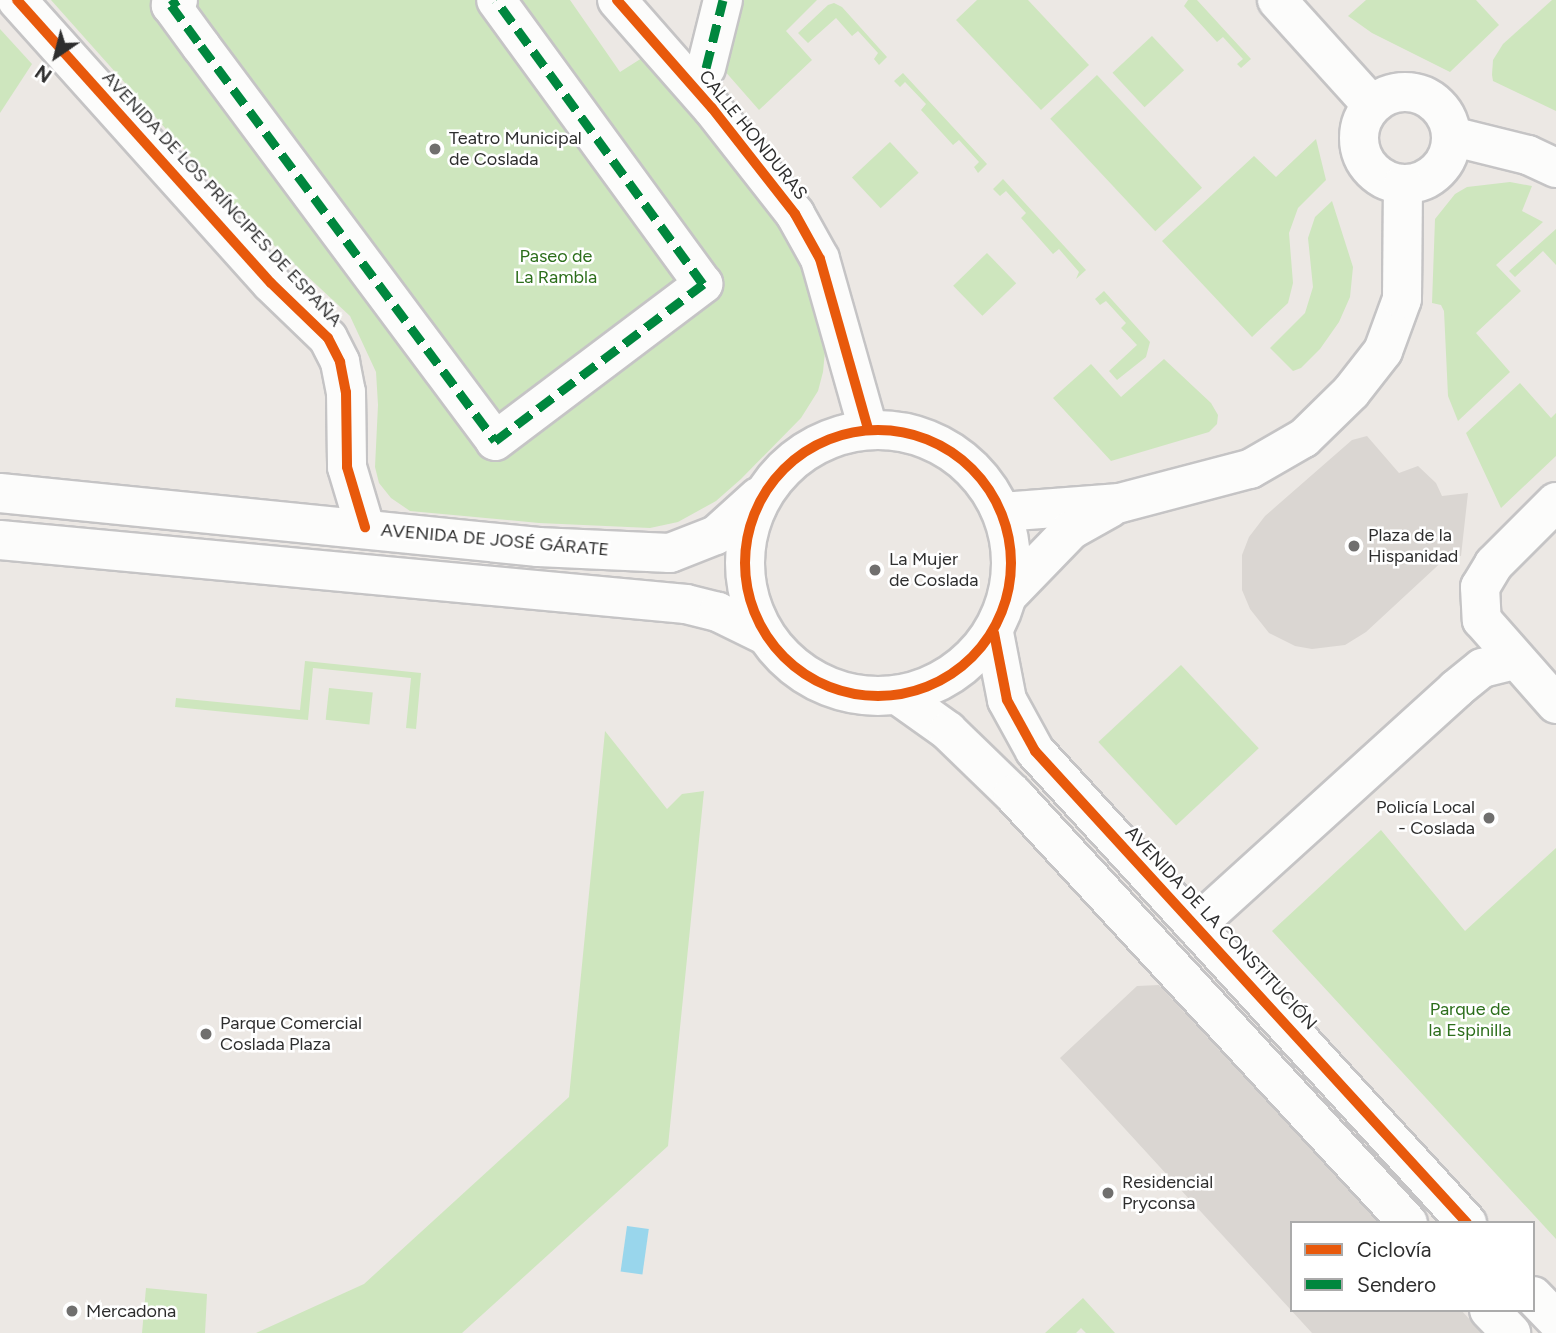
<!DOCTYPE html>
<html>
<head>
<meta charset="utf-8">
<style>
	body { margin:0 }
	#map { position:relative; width:1556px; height:1333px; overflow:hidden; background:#ece8e4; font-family:Figtree,sans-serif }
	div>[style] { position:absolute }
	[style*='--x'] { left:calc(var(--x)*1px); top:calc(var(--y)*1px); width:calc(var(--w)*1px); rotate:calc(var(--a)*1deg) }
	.green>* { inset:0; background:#cee6be; transform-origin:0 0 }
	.plaza>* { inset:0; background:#dad6d2 }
	.water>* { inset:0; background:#99d6ec; transform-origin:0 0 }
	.roads { filter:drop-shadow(2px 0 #c5c4c5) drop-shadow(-2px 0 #c5c4c5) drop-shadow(0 2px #c5c4c5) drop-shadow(0 -2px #c5c4c5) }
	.street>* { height:38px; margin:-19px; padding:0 19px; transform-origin:19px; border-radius:19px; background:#fcfcfb }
	.street>.ring { margin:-19px; padding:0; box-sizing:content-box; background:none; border:38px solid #fcfcfb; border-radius:50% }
	.secondary>* { height:38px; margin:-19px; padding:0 19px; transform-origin:19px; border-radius:19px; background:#fcfcfb }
	.secondary>.ring { margin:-19px; padding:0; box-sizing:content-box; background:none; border:38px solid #fcfcfb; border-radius:50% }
	.quiet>* { height:9px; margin-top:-4.5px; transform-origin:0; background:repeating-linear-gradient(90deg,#00873e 0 18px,transparent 0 27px) }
	.cycleway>* { height:10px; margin:-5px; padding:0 5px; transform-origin:5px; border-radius:5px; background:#e8590c }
	.cycleway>.ring { margin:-5px; padding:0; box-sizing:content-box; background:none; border:10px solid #e8590c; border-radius:50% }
	.dots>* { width:19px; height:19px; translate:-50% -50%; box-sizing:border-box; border:4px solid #fff; border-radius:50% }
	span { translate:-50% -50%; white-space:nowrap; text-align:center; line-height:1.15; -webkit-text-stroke:5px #fff; paint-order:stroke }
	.street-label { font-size:18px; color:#2e2e2e }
	.poi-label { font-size:18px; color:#2e2e2e }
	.left { translate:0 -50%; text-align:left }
	.right { translate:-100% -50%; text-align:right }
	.park-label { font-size:18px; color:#2c6e1b }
	.legend { position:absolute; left:1290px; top:1221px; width:245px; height:91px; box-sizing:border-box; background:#fff; border:2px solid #ababab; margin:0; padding:9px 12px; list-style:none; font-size:21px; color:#2e2e2e }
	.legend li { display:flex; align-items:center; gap:14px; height:35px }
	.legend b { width:35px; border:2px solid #ababab }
	.north { position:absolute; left:21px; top:21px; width:70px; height:70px; -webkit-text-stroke:5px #fff; paint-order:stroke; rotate:215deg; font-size:19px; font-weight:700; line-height:28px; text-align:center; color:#2e2e2e }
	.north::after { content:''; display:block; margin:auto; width:24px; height:32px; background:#2e2e2e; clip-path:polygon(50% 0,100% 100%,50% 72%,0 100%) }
</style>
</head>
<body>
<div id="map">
	<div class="green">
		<i style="clip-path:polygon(51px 0,570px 0,620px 72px,642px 58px,669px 87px,692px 100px,811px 270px,826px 341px,823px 372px,818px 391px,801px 418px,741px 479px,716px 501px,678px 522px,650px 528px,539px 523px,410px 511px,391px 498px,379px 483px,375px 467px,378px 405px,376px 372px,350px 316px,248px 221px)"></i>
		<i style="clip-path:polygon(731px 0,817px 0,786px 31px,812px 60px,759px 110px,716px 61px)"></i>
		<i style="clip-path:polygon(977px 0,1028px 0,1089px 65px,1041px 110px,956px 20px)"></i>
		<i style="clip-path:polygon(1188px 0,1197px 0,1251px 59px,1241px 68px,1237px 64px,1243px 59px,1223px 37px,1217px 42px,1184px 6px)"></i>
		<i style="clip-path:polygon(1366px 0,1476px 0,1499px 25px,1450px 72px,1372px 33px,1348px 16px)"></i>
		<i style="clip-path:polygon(1552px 0,1556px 0,1556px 111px,1493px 81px,1492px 75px,1493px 60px,1503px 44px)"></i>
		<i style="clip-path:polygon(834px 3px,842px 7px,887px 57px,879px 65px,874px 59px,878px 53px,858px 31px,852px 36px,836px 18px,808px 43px,798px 33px,828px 5px)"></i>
		<i style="clip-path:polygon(0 29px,32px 64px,0 113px)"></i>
		<i style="left:1152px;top:36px;width:47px;height:54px;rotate:47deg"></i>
		<i style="clip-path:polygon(903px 73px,987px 164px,978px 173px,974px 167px,979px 162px,959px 140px,953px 145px,921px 110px,926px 104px,905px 82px,900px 87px,894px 81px)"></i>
		<i style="left:1097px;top:75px;width:154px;height:64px;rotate:47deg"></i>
		<i style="clip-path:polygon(1316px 139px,1326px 180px,1298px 208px,1289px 233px,1293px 283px,1288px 303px,1252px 337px,1162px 241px,1254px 156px,1276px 177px)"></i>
		<i style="left:890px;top:142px;width:42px;height:52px;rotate:47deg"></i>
		<i style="clip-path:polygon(1003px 179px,1086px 270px,1076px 279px,1079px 272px,1059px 249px,1053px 254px,1021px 218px,1026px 213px,1006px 191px,1000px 196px,993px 189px)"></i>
		<i style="clip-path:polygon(1510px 182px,1532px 186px,1522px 211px,1543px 222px,1496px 265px,1521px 291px,1476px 333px,1510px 372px,1458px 421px,1448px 396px,1444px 311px,1441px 305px,1432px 303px,1435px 219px,1455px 194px,1467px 187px)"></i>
		<i style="clip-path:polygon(1332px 201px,1353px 267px,1350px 297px,1339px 322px,1320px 349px,1301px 368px,1293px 371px,1270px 348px,1305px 313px,1313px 287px,1308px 238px,1315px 217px)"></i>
		<i style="clip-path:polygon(1556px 229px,1556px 265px,1543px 251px,1515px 277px,1509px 271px)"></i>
		<i style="left:987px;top:253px;width:42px;height:47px;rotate:46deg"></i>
		<i style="clip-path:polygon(1104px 291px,1150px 342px,1146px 357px,1117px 380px,1109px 371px,1137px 345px,1121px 328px,1126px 323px,1106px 301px,1100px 305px,1095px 299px)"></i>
		<i style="clip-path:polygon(1164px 359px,1211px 403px,1218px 415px,1217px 424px,1209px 432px,1111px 461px,1053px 398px,1091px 364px,1121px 397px)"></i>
		<i style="clip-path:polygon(1520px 383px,1551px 418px,1556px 413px,1556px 456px,1501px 508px,1466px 433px)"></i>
		<i style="clip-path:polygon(305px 661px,421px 673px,416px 729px,406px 728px,411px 678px,313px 668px,308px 720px,175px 707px,176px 698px,300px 710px)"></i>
		<i style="left:1181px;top:665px;width:114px;height:113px;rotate:47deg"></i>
		<i style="left:329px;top:688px;width:44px;height:32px;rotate:6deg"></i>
		<i style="clip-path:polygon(605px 731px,667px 809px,682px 794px,704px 791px,668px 1146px,462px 1333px,256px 1333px,364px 1284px,569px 1097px)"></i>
		<i style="clip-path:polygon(1381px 830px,1465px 931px,1556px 848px,1556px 1239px,1272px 931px)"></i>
		<i style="clip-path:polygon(146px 1288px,207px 1294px,205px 1333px,142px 1333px)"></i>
		<i style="clip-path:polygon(1083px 1298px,1115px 1333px,1086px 1333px,1081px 1328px,1076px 1333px,1045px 1333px)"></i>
	</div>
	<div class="plaza">
		<i style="clip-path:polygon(1367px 436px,1399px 473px,1418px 466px,1436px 483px,1442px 496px,1468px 493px,1461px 556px,1447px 557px,1366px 632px,1345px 645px,1312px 649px,1295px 646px,1269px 633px,1250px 609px,1242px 590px,1242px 555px,1249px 537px,1265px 516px,1352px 440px)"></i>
		<i style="clip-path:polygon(1159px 985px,1380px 1223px,1292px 1223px,1292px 1310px,1461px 1310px,1482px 1333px,1312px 1333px,1060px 1058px,1137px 986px)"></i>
	</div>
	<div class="water">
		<i style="left:627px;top:1226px;width:22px;height:46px;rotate:8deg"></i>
	</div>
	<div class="roads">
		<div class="street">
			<i style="--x:17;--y:0;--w:380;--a:48.1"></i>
			<i style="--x:271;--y:283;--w:79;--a:44"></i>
			<i style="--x:328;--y:338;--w:27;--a:63"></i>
			<i style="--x:340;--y:362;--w:31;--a:79"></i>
			<i style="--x:346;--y:392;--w:75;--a:89.2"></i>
			<i style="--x:347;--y:467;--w:63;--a:73.3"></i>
			<i style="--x:178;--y:0;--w:9;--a:144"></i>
			<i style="--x:171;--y:5;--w:51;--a:53.8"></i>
			<i style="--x:201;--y:46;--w:492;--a:53.3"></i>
			<i style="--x:495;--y:441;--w:261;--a:-37"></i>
			<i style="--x:703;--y:284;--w:351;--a:-126.1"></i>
			<i style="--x:1277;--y:0;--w:140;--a:47.9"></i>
			<i style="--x:706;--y:68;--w:70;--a:-76"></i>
			<i class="ring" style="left:1359px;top:92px;width:54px;height:54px"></i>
			<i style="--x:1451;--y:136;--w:79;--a:13.9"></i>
			<i style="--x:1528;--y:155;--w:31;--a:25"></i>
			<i style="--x:1556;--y:502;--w:88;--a:135"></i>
			<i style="--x:1494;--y:564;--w:27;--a:121"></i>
			<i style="--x:1480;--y:587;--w:33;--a:87"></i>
			<i style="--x:1482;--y:620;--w:112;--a:48.6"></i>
			<i style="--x:1002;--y:512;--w:118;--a:-4.4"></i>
			<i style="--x:1120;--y:503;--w:134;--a:-14.7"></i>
			<i style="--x:1250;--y:469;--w:62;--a:-29.9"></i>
			<i style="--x:1304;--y:438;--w:66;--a:-44.4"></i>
			<i style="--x:1351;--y:392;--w:52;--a:-52"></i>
			<i style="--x:1383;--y:351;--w:55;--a:-69.9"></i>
			<i style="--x:1402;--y:299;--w:115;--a:-89.5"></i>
			<i style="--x:1009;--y:594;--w:89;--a:-45.9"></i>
			<i style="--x:1071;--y:530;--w:45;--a:-29.4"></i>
			<i style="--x:1195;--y:926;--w:353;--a:-42.2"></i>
			<i style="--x:1456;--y:689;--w:33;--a:-39"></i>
			<i style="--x:1482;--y:668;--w:34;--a:-14"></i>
		</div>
		<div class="secondary">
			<i style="--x:617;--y:0;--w:144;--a:48.7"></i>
			<i style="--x:712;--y:108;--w:135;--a:51.9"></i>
			<i style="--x:795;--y:214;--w:51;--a:60.9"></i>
			<i style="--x:820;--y:259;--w:177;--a:74.2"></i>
			<i class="ring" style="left:745px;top:430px;width:228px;height:228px"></i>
			<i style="--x:0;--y:493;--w:541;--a:5.73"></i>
			<i style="--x:538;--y:547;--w:132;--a:2.6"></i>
			<i style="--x:670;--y:553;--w:49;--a:-21.4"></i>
			<i style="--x:716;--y:535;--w:57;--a:-42.1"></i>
			<i style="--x:0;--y:540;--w:689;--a:5.33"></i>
			<i style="--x:686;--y:604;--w:33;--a:14"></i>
			<i style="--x:718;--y:612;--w:50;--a:26.1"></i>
			<i style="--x:994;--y:633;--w:68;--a:79"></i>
			<i style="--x:1007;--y:700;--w:58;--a:61.2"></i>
			<i style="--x:1035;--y:751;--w:640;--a:47.53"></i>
			<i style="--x:899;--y:696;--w:60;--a:35.5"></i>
			<i style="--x:948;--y:731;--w:91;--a:44.1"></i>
			<i style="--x:1013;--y:794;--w:583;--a:47.36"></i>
			<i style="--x:1533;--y:1296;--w:33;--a:46"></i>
			<i style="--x:1489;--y:1310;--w:32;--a:46"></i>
		</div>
	</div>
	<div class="quiet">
		<i style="--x:178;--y:0;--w:9;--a:144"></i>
		<i style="--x:171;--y:5;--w:51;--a:53.8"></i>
		<i style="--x:201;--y:46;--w:492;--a:53.3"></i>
		<i style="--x:495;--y:441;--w:261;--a:-37"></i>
		<i style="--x:703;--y:284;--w:351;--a:-126.1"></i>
		<i style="--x:706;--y:68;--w:70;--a:-76"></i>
	</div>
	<div class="cycleway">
		<i style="--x:17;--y:0;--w:380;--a:48.1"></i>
		<i style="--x:271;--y:283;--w:79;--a:44"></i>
		<i style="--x:328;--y:338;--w:27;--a:63"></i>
		<i style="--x:340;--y:362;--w:31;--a:79"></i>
		<i style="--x:346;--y:392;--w:75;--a:89.2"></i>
		<i style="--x:347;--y:467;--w:63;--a:73.3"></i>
		<i style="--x:617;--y:0;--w:144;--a:48.7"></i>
		<i style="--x:712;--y:108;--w:135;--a:51.9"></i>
		<i style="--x:795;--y:214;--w:51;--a:60.9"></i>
		<i style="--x:820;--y:259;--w:177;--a:74.2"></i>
		<i class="ring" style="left:745px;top:430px;width:256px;height:256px"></i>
		<i style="--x:994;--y:633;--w:68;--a:79"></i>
		<i style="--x:1007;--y:700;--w:58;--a:61.2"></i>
		<i style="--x:1035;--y:751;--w:640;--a:47.53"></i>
	</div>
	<div class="dots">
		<i style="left:435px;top:149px;background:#706f6e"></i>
		<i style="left:1354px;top:546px;background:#706f6e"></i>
		<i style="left:875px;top:570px;background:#706f6e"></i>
		<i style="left:1489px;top:818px;background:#706f6e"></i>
		<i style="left:206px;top:1034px;background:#706f6e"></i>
		<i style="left:1108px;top:1193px;background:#706f6e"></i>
		<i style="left:72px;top:1311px;background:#706f6e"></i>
	</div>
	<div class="street-label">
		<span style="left:753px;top:135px;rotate:51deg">CALLE HONDURAS</span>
		<span style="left:222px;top:199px;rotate:47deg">AVENIDA DE LOS PRÍNCIPES DE ESPAÑA</span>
		<span style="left:495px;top:540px;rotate:5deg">AVENIDA DE JOSÉ GÁRATE</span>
		<span style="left:1221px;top:928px;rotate:47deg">AVENIDA DE LA CONSTITUCIÓN</span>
	</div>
	<div class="poi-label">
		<span class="left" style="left:449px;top:149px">Teatro Municipal<br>de Coslada</span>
		<span class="left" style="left:1368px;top:546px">Plaza de la<br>Hispanidad</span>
		<span class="left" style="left:889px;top:570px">La Mujer<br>de Coslada</span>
		<span class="right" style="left:1475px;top:818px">Policía Local<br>- Coslada</span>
		<span class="left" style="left:220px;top:1034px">Parque Comercial<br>Coslada Plaza</span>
		<span class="left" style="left:1122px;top:1193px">Residencial<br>Pryconsa</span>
		<span class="left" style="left:86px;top:1311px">Mercadona</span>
	</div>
	<div class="park-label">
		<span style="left:556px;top:267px">Paseo de<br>La Rambla</span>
		<span style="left:1470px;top:1020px">Parque de<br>la Espinilla</span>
	</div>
	<ul class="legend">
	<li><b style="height:9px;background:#e8590c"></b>Ciclovía</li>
	<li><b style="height:9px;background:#00873e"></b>Sendero</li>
	</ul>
	<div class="north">N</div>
</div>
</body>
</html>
